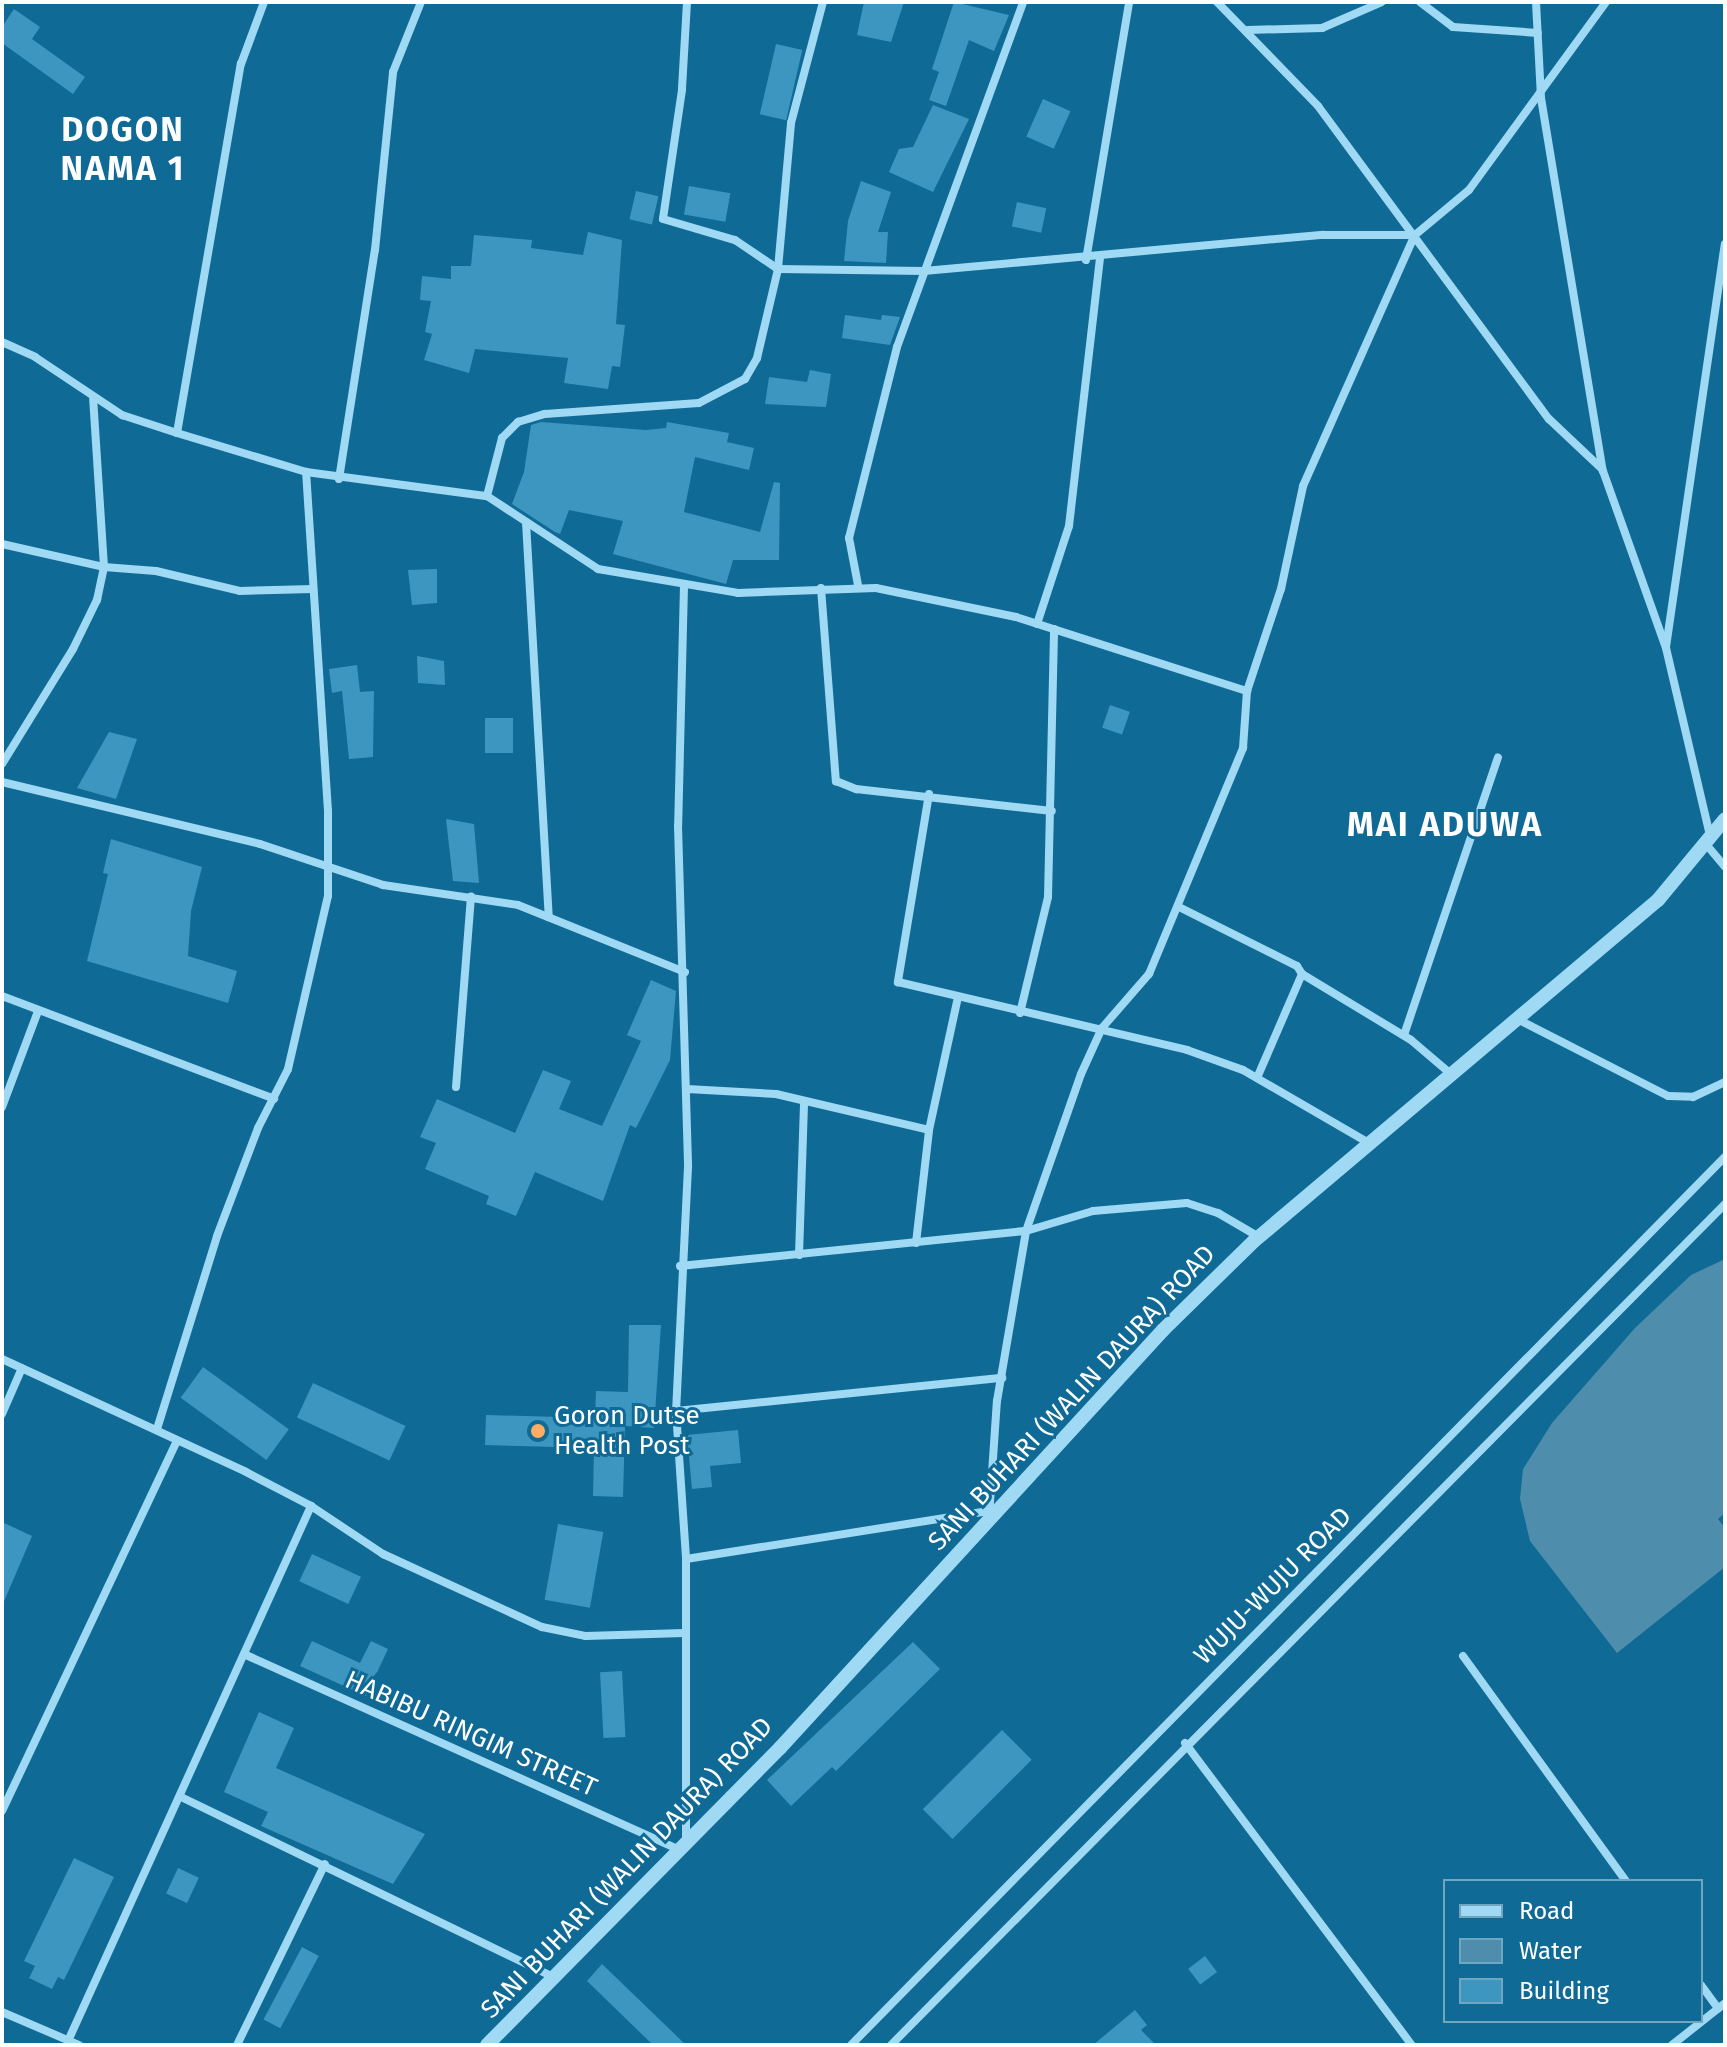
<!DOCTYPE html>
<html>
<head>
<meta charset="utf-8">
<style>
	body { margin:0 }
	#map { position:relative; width:1727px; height:2047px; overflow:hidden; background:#106a96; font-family:"Fira Sans",sans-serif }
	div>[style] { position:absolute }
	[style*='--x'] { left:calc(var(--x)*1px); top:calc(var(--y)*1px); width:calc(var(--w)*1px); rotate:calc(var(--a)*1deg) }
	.water>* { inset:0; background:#4e8dab }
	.building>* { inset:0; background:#3d96bf; transform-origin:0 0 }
	.minor>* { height:8px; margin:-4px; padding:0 4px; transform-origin:4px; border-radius:4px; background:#9fd9f4 }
	.tertiary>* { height:14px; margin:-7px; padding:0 7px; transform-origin:7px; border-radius:7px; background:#9fd9f4 }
	.dots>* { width:22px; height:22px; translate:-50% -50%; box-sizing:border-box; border:4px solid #106a96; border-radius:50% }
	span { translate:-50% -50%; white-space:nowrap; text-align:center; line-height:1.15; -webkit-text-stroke:6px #106a96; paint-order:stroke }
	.street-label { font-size:26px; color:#fff }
	.poi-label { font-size:26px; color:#fff }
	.left { translate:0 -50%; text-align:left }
	.district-label { font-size:34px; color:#fff; font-weight:700; letter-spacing:2px }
	.frame { position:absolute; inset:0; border:4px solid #fff; pointer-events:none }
	.legend { position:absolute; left:1443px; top:1879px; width:260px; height:144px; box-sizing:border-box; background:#106a96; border:2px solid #70a6c0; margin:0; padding:10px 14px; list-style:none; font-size:24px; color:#fff }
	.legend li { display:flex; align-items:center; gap:16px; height:40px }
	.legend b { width:40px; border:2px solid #70a6c0 }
</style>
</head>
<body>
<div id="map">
	<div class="water">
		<i style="clip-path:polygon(1725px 1259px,1725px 1513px,1718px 1519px,1725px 1528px,1725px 1567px,1617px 1653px,1530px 1541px,1520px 1499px,1523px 1469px,1552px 1423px,1635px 1328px,1691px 1275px)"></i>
	</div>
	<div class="building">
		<i style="clip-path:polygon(864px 2px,904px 2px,891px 42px,857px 35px)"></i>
		<i style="clip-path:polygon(954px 2px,1009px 15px,994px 51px,969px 40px,946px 106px,929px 100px,939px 72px,932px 69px)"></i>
		<i style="clip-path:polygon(14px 9px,40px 27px,32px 39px,85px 77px,73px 94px,2px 43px,2px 27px)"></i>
		<i style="left:776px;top:44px;width:27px;height:72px;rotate:13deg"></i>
		<i style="left:1043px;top:99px;width:30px;height:41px;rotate:24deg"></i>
		<i style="clip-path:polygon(933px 105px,969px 119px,933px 192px,889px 172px,899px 149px,913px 147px)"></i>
		<i style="clip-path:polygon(861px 181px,891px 192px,878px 232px,888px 232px,886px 263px,844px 261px,848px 221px)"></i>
		<i style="left:689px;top:186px;width:42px;height:29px;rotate:10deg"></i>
		<i style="left:636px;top:191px;width:23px;height:29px;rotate:13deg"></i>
		<i style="left:1017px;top:202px;width:30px;height:25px;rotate:12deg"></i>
		<i style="clip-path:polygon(588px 232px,622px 240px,616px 324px,625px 325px,620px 367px,612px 366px,608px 389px,564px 383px,568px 358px,475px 349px,469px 373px,424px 360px,432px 334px,425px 332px,431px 301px,420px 300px,422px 276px,451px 279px,451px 266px,471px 266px,474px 235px,532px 240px,531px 248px,583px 255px)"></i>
		<i style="clip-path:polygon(845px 315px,881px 320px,882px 315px,900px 317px,890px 345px,842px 338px)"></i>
		<i style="clip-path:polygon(810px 370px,831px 374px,826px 407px,765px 404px,769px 377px,807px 382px)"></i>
		<i style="clip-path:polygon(541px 422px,646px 430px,666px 428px,667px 422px,729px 433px,727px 442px,754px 448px,749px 470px,695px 457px,684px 512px,760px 532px,774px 482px,780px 483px,779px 560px,733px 560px,726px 584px,613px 554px,623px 521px,569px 510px,560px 534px,555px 532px,512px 504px,524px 472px,531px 425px)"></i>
		<i style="clip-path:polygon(437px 569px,437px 603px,412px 605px,408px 570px)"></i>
		<i style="clip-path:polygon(417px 656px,444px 661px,445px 685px,418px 683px)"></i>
		<i style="clip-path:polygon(357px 665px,360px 692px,374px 691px,373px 757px,349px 759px,342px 691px,332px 693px,329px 669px)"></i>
		<i style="left:1110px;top:705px;width:21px;height:24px;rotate:19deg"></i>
		<i style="left:513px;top:718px;width:35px;height:28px;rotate:90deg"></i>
		<i style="clip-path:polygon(109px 732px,137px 739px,116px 799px,77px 788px)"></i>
		<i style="clip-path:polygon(446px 819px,474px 824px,479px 883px,453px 881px)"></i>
		<i style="clip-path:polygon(111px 839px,202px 867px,191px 911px,188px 956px,237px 971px,228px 1003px,87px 961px,108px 874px,103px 873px)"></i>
		<i style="clip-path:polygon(651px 980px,676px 991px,670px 1060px,636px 1128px,630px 1125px,603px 1201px,535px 1172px,516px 1216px,486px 1204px,489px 1196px,425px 1169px,436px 1143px,420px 1137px,437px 1099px,515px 1133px,543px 1070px,571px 1081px,559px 1109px,602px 1126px,641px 1041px,627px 1035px)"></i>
		<i style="clip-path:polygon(629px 1325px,661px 1325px,654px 1428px,625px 1426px,623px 1497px,593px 1496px,594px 1448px,485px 1445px,486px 1415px,595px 1418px,596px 1391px,628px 1392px)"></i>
		<i style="left:203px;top:1367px;width:106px;height:38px;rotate:36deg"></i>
		<i style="left:313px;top:1383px;width:102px;height:38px;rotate:25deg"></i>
		<i style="clip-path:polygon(738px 1430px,741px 1463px,710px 1466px,712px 1487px,692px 1489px,687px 1435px)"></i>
		<i style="clip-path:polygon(2px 1522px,32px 1536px,2px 1606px)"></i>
		<i style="left:558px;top:1524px;width:46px;height:77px;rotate:10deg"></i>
		<i style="left:312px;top:1554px;width:54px;height:30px;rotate:25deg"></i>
		<i style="clip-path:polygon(312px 1641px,360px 1663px,371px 1641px,388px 1649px,366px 1696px,300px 1666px)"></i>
		<i style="clip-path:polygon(913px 1642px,940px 1669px,836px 1771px,832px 1767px,791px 1806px,767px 1780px)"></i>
		<i style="left:622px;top:1671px;width:66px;height:22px;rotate:87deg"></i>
		<i style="clip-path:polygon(259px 1712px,294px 1728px,276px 1768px,425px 1834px,393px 1884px,261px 1826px,268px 1812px,224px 1792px)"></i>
		<i style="left:1002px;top:1730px;width:42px;height:112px;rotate:45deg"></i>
		<i style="clip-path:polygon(74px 1858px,114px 1877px,64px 1980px,58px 1977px,52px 1989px,29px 1978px,35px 1966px,24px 1961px)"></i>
		<i style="left:178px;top:1868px;width:23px;height:28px;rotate:25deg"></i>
		<i style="left:302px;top:1947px;width:19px;height:82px;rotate:28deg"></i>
		<i style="left:1205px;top:1956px;width:20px;height:21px;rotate:53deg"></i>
		<i style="clip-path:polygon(602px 1964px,686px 2045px,653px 2045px,587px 1981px)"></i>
		<i style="clip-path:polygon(1135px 2010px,1147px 2025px,1141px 2030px,1156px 2045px,1093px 2045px)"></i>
	</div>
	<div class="minor">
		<i style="--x:687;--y:2;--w:88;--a:93.3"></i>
		<i style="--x:682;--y:90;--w:130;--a:98.4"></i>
		<i style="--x:663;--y:219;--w:75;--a:16.3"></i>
		<i style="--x:735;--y:240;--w:52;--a:34"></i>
		<i style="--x:778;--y:269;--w:146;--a:0.8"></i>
		<i style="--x:924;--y:271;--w:401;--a:-5.2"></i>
		<i style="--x:1323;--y:235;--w:92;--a:0"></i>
		<i style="--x:1415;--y:235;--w:70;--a:-39.8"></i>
		<i style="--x:1469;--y:190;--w:233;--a:-53.9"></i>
		<i style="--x:1217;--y:2;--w:145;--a:45.8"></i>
		<i style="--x:1318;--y:106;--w:389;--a:53.6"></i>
		<i style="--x:1549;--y:419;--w:73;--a:43.3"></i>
		<i style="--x:1420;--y:2;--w:41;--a:37.1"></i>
		<i style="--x:1453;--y:27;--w:85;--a:4"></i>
		<i style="--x:1536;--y:2;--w:96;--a:87"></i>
		<i style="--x:1541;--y:98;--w:378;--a:80.6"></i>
		<i style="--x:1603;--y:471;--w:188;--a:70.4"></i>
		<i style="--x:1666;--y:648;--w:193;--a:76.8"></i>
		<i style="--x:1248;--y:30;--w:74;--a:-1.5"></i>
		<i style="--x:1322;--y:28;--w:65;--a:-23.4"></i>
		<i style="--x:1086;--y:260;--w:262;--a:-80.5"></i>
		<i style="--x:2;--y:342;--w:36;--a:24"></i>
		<i style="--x:35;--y:357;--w:105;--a:33.7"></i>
		<i style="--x:122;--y:415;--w:58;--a:18.1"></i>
		<i style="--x:177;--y:433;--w:135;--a:16.8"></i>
		<i style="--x:306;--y:472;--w:183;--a:7.6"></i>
		<i style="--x:487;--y:496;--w:133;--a:33.3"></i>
		<i style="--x:598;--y:569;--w:142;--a:9.7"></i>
		<i style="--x:738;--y:593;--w:138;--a:-2.1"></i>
		<i style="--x:876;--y:588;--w:143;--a:11.7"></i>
		<i style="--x:1016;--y:617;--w:243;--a:17.8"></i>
		<i style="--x:177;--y:433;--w:375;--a:-80.2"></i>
		<i style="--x:241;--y:64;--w:66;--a:-69.6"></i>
		<i style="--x:339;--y:479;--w:232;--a:-81.1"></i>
		<i style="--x:375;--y:250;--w:179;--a:-84.2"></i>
		<i style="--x:393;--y:72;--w:75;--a:-68.2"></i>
		<i style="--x:487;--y:496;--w:60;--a:-75.5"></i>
		<i style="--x:502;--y:438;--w:23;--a:-45"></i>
		<i style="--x:518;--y:422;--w:28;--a:-17"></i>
		<i style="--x:545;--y:414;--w:154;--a:-4.1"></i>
		<i style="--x:699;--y:403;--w:52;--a:-27.6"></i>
		<i style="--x:745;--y:379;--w:24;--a:-60"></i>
		<i style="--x:757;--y:358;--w:91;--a:-76.7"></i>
		<i style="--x:778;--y:269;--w:147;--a:-84.9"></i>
		<i style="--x:791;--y:123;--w:125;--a:-75.2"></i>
		<i style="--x:526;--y:522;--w:396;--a:86.7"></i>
		<i style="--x:2;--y:544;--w:105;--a:12.7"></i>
		<i style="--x:104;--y:567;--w:168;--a:-93.7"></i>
		<i style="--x:858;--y:585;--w:48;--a:-100.8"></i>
		<i style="--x:849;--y:538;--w:197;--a:-75.9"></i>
		<i style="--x:897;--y:347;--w:367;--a:-69.9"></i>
		<i style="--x:684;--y:586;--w:240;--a:91.4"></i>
		<i style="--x:678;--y:826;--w:341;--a:88.3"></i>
		<i style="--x:688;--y:1167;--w:244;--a:92.8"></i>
		<i style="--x:676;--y:1411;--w:148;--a:86.1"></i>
		<i style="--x:686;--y:1559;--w:283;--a:90"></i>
		<i style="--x:821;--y:588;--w:194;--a:85.6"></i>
		<i style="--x:836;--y:781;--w:22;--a:22"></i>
		<i style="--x:856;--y:789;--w:197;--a:6.4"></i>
		<i style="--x:1037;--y:624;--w:103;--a:-71.9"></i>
		<i style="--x:1069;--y:526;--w:270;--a:-83.4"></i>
		<i style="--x:1666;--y:647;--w:407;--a:-81.7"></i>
		<i style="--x:2;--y:764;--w:135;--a:-58.3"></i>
		<i style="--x:73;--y:649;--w:55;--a:-63.9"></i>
		<i style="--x:97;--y:600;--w:34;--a:-78"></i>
		<i style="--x:104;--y:567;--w:52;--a:4.4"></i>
		<i style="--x:156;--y:571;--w:86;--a:13.4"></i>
		<i style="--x:240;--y:591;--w:73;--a:-1.6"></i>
		<i style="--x:2;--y:782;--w:265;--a:13.5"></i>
		<i style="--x:260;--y:844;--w:130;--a:18.4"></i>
		<i style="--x:383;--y:885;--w:136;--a:8.4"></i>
		<i style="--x:518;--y:905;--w:180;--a:21.9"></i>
		<i style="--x:929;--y:794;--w:191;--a:99.4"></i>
		<i style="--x:898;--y:982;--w:297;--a:13.2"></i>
		<i style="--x:1187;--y:1050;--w:59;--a:19.7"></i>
		<i style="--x:1243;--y:1070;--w:146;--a:30.1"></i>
		<i style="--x:1705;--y:843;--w:31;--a:50"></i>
		<i style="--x:1179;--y:907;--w:132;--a:26.6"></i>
		<i style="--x:1297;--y:966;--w:9;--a:58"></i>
		<i style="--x:1302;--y:974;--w:113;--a:113.4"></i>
		<i style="--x:1302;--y:974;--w:127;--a:31.2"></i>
		<i style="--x:1411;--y:1040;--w:52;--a:40.4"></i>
		<i style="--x:2;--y:996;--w:291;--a:20.7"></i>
		<i style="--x:1020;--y:1013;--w:119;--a:-76.4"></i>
		<i style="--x:1048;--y:897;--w:268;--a:-88.7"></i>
		<i style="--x:1517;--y:1019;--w:169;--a:27"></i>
		<i style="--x:1668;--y:1096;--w:25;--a:2"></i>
		<i style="--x:1693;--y:1097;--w:35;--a:-25"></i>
		<i style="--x:1404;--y:1035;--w:293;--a:-71.3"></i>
		<i style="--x:456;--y:1087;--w:191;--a:-85.5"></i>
		<i style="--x:687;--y:1089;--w:89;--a:3.2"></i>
		<i style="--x:776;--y:1094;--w:157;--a:13.2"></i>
		<i style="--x:2;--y:1107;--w:103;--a:-69.4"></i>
		<i style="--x:916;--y:1243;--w:114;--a:-83.4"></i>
		<i style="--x:929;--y:1130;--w:136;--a:-77.7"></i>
		<i style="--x:799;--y:1255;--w:153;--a:-88.1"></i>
		<i style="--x:680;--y:1266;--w:348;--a:-5.8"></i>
		<i style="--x:1026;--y:1231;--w:70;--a:-16.6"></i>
		<i style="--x:1093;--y:1211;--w:94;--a:-4.9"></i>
		<i style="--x:1187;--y:1203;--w:33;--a:18"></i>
		<i style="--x:1218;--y:1213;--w:48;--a:30.3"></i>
		<i style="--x:2;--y:1359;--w:269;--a:24.8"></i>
		<i style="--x:246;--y:1472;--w:73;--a:27.6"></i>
		<i style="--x:311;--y:1506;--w:87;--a:33.7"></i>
		<i style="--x:383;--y:1554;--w:175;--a:24.7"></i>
		<i style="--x:542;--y:1627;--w:45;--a:11.6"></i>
		<i style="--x:586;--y:1636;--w:98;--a:-1.8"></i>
		<i style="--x:676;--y:1411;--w:328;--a:-5.8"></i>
		<i style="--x:2;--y:1414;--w:50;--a:-66.5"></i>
		<i style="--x:157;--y:1429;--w:202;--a:-72.7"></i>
		<i style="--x:217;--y:1236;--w:116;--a:-69.2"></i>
		<i style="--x:258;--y:1128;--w:66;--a:-63"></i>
		<i style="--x:288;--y:1069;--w:178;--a:-77"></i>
		<i style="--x:328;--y:896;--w:85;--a:-90"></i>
		<i style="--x:328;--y:811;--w:340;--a:-93.7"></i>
		<i style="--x:989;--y:1517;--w:116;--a:-86.1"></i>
		<i style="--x:997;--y:1401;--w:172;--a:-80.3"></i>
		<i style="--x:1026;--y:1231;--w:166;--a:-70.7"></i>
		<i style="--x:1081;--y:1074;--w:51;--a:-65.5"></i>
		<i style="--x:1102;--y:1028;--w:72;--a:-49"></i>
		<i style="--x:1149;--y:974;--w:245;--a:-67.4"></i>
		<i style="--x:1243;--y:748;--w:57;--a:-86"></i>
		<i style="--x:1247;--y:691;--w:108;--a:-71.6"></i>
		<i style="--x:1281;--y:589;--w:105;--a:-77.9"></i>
		<i style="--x:1303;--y:486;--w:275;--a:-66"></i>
		<i style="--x:686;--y:1559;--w:308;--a:-9"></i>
		<i style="--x:246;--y:1655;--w:476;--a:24.2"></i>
		<i style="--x:1463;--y:1656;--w:278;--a:54.1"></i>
		<i style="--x:1185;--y:1743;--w:378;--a:53.1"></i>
		<i style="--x:181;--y:1797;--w:415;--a:25.8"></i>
		<i style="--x:2;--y:1811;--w:410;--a:-64.7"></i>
		<i style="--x:1701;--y:1985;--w:29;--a:54"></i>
		<i style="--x:2;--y:2012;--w:84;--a:23.2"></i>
		<i style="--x:68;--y:2041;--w:588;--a:-65.57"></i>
		<i style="--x:237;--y:2045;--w:201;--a:-64.1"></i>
		<i style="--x:851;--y:2045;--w:1246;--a:-45.46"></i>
		<i style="--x:891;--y:2045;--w:1184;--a:-45.24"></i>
		<i style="--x:1672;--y:2045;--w:68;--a:-38.4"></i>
	</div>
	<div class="tertiary">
		<i style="--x:487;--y:2045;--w:417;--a:-45.4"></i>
		<i style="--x:780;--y:1748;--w:567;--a:-47.5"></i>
		<i style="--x:1163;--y:1330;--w:127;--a:-44.4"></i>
		<i style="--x:1254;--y:1241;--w:529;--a:-40.17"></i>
		<i style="--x:1658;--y:900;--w:105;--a:-50.4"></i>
	</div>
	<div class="dots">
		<i style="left:538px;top:1431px;background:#ffad62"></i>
	</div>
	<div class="street-label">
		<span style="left:1072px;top:1398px;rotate:-47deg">SANI BUHARI (WALIN DAURA) ROAD</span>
		<span style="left:1273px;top:1586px;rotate:-45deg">WUJU-WUJU ROAD</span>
		<span style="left:471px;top:1734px;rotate:24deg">HABIBU RINGIM STREET</span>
		<span style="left:627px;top:1868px;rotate:-46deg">SANI BUHARI (WALIN DAURA) ROAD</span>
	</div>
	<div class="poi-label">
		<span class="left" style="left:554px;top:1431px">Goron Dutse<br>Health Post</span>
	</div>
	<div class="district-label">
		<span style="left:123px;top:149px">DOGON<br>NAMA 1</span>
		<span style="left:1445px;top:825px">MAI ADUWA</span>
	</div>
	<div class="frame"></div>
	<ul class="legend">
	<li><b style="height:10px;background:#9fd9f4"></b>Road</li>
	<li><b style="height:22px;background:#4e8dab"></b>Water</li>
	<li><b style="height:22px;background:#3d96bf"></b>Building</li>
	</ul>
</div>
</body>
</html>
